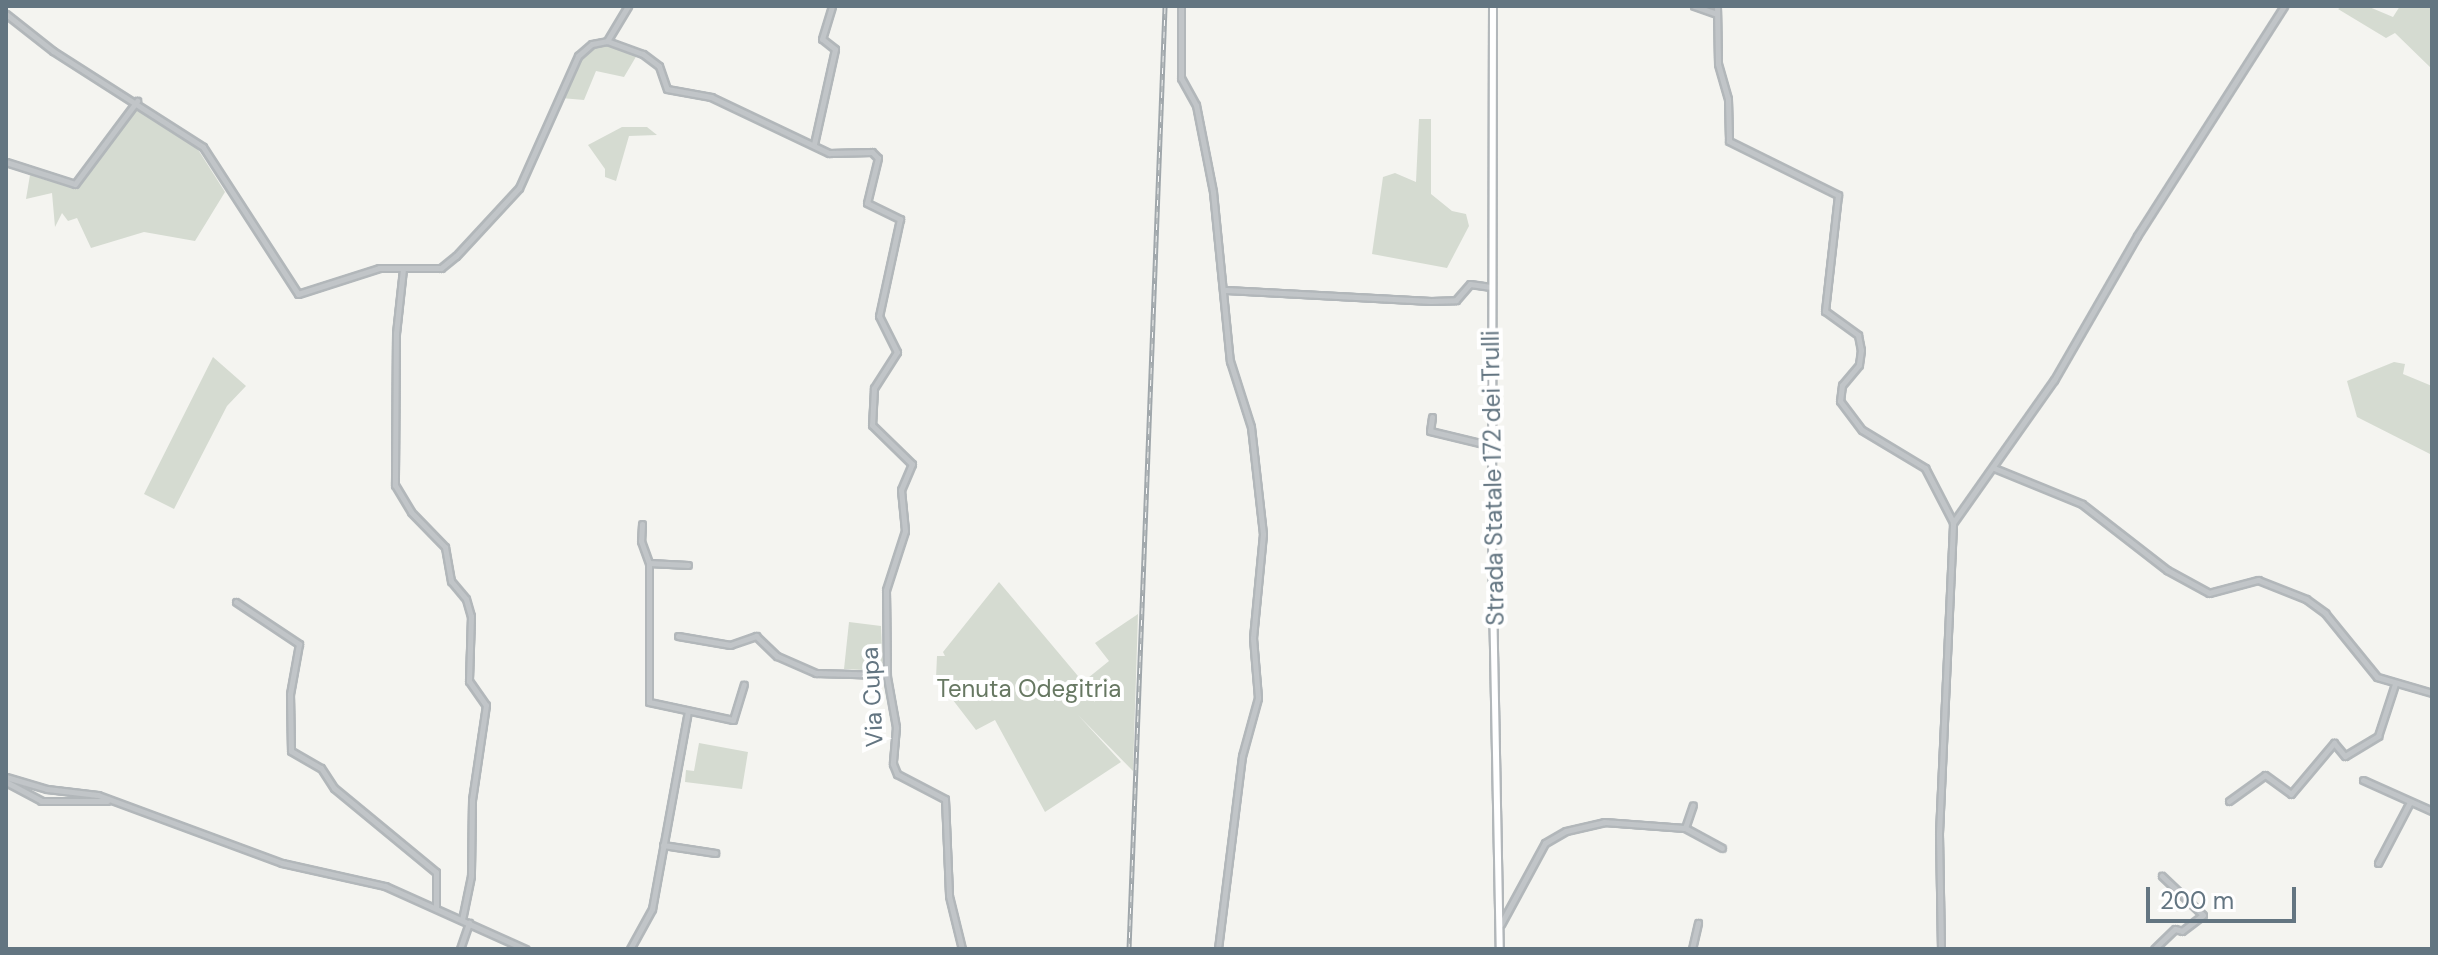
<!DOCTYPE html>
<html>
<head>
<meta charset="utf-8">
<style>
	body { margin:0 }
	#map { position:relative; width:2438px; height:955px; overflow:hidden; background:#f4f4f0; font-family:"DM Sans",sans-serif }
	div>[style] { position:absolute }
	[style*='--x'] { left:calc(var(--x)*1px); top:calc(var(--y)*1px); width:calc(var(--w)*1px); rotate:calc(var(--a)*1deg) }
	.green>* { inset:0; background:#d5dbd1 }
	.roads { filter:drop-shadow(2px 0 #b2b7ba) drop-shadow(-2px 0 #b2b7ba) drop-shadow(0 2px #b2b7ba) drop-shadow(0 -2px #b2b7ba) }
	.minor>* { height:5px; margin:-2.5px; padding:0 2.5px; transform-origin:2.5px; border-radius:2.5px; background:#c1c5c8 }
	.major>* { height:6px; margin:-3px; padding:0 3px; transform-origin:3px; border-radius:3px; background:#fff }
	.rail>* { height:5px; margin-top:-2.5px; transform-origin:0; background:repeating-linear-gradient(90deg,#fff 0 6px,#a0a7ab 0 12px); box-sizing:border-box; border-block:2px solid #a0a7ab }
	span { translate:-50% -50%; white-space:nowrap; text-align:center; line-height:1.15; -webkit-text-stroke:8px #fff; paint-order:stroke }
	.street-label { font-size:24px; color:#637581 }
	.park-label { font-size:24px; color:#677862 }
	.frame { position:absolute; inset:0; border:8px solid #637581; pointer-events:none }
	.scale { position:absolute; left:2146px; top:887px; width:150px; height:36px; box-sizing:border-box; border:4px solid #637581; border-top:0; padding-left:10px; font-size:24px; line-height:28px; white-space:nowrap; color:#637581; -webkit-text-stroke:6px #fff; paint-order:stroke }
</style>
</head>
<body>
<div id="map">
	<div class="green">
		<i style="clip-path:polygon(2343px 6px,2367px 6px,2393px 17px,2400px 6px,2432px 6px,2432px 69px,2395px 33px,2386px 38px,2338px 9px)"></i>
		<i style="clip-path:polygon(611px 44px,637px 55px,624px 77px,596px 71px,584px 100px,561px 98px,585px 49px)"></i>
		<i style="clip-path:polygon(136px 105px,197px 148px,225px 192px,195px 241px,144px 232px,91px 248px,77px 218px,68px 221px,62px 213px,55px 227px,52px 193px,26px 199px,30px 175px,72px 188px)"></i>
		<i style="clip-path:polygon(1419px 119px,1431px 119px,1431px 194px,1452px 211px,1466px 214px,1469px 226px,1447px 268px,1372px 254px,1383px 177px,1395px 173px,1416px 182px)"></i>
		<i style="clip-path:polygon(622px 127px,647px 127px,657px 135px,629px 136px,616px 181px,605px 177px,605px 169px,588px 145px)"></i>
		<i style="clip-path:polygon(213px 357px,246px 386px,227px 406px,174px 509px,144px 494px)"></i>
		<i style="clip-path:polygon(2394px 362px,2405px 364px,2403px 374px,2432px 386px,2432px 455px,2357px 417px,2347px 381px)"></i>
		<i style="clip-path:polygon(999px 582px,1083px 682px,1109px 661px,1095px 643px,1138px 614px,1133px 771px,1078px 715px,1121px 762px,1045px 812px,995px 720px,976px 730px,936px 678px,937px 656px,945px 656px,943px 652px)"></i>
		<i style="clip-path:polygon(849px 622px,881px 626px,883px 671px,844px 669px)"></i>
		<i style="clip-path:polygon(699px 743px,748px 752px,742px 789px,685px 782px,686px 770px,694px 771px)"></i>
	</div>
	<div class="roads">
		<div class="minor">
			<i style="--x:1181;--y:6;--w:72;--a:90"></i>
			<i style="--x:1181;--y:78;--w:31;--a:61"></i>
			<i style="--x:1196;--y:105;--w:89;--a:78.9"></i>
			<i style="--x:1213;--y:192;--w:170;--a:84.3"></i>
			<i style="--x:1230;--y:361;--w:69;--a:72.3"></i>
			<i style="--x:1251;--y:427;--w:108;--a:83.6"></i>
			<i style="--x:1263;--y:534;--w:104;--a:95.5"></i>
			<i style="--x:1253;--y:638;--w:60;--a:85.2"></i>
			<i style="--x:1258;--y:698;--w:60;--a:105.4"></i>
			<i style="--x:1242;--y:756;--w:194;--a:97.1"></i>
			<i style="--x:1694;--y:6;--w:24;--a:19"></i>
			<i style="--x:1717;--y:6;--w:58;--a:89"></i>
			<i style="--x:1718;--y:64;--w:36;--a:74"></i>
			<i style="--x:1728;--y:99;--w:42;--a:88.6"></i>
			<i style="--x:1729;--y:141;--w:122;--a:26.4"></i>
			<i style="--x:1838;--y:195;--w:117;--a:96.4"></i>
			<i style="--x:1825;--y:311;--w:41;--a:36"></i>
			<i style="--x:1858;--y:335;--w:15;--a:79"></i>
			<i style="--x:1861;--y:350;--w:15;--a:98"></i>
			<i style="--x:1859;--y:365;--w:26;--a:130"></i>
			<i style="--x:1842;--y:385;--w:16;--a:97"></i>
			<i style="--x:1840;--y:401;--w:36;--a:53"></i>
			<i style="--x:1862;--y:430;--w:74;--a:31.1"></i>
			<i style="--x:1925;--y:468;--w:61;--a:62.6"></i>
			<i style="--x:6;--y:14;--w:60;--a:38.2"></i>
			<i style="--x:53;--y:51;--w:178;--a:32.6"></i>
			<i style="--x:203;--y:147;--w:175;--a:57.1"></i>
			<i style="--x:298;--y:294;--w:85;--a:-17.8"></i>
			<i style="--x:379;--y:268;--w:62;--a:0"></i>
			<i style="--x:441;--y:268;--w:19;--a:-39"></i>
			<i style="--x:456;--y:256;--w:93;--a:-47.2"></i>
			<i style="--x:519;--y:188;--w:145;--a:-65.9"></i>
			<i style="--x:578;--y:56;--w:18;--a:-41"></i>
			<i style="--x:592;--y:44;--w:15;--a:-11"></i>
			<i style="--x:607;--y:41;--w:38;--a:20"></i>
			<i style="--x:643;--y:54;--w:20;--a:37"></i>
			<i style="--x:659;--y:66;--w:24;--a:71"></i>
			<i style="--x:667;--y:89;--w:45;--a:10.3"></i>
			<i style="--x:711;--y:97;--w:131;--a:25.4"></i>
			<i style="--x:829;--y:153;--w:43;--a:-1.3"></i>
			<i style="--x:872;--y:152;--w:8;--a:45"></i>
			<i style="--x:878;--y:158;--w:46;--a:103.7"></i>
			<i style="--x:867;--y:203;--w:37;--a:26"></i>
			<i style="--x:900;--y:219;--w:99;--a:102.2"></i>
			<i style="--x:879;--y:316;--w:40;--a:63.4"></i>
			<i style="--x:897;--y:352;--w:43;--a:122.6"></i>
			<i style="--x:874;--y:388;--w:37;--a:93"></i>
			<i style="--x:872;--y:425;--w:56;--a:44.3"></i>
			<i style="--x:912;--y:464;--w:28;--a:113"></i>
			<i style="--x:901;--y:490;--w:41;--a:84.4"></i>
			<i style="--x:905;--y:531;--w:62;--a:107.9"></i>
			<i style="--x:886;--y:590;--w:87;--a:89.3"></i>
			<i style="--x:887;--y:677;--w:51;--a:79.8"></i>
			<i style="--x:896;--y:727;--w:37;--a:95"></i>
			<i style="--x:893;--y:764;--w:11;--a:68"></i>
			<i style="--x:897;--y:774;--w:54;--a:27.5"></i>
			<i style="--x:945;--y:799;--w:97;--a:87.6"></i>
			<i style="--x:949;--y:896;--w:55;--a:76.2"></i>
			<i style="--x:607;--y:41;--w:41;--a:-59"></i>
			<i style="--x:814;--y:144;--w:97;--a:-77.5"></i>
			<i style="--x:835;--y:49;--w:16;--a:-142"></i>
			<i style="--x:822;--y:39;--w:34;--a:-73"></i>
			<i style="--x:6;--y:162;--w:72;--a:17.7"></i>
			<i style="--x:75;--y:184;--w:104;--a:-53.2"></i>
			<i style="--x:403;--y:269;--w:64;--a:96.2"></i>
			<i style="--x:396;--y:333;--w:152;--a:90.4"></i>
			<i style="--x:395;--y:485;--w:31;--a:59"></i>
			<i style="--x:411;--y:512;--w:49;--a:45.8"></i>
			<i style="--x:445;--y:547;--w:35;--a:80"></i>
			<i style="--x:451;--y:581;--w:23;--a:50"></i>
			<i style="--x:466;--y:599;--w:18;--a:74"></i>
			<i style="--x:471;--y:616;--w:65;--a:91.8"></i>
			<i style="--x:469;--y:681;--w:29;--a:55"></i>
			<i style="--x:486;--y:705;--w:96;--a:98.4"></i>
			<i style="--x:472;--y:800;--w:76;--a:90.8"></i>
			<i style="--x:471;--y:876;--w:45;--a:101.6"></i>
			<i style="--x:1226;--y:290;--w:205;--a:3.1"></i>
			<i style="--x:1431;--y:301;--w:25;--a:-2"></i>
			<i style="--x:1456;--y:300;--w:21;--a:-49"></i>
			<i style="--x:1470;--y:284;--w:21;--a:8"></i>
			<i style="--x:1432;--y:417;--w:14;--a:98"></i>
			<i style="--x:1430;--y:431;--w:64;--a:13.6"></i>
			<i style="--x:1994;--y:468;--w:95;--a:22.2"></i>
			<i style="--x:2082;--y:504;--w:108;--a:37.8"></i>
			<i style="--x:2167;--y:570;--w:48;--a:28.7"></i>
			<i style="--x:2209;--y:593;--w:51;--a:-14.9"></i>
			<i style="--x:2258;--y:580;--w:52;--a:21.6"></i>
			<i style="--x:2306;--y:599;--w:24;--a:36"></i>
			<i style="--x:2325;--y:613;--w:82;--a:50.9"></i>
			<i style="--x:2377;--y:677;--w:57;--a:16.2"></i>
			<i style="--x:642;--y:524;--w:17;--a:93"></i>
			<i style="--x:641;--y:541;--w:23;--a:70"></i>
			<i style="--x:649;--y:563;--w:139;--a:90"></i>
			<i style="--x:649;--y:702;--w:86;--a:12.1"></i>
			<i style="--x:733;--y:720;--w:37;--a:-73"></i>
			<i style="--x:649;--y:563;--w:39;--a:3"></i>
			<i style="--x:236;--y:602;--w:76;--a:33.7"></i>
			<i style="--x:299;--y:644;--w:51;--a:100.2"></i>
			<i style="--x:290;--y:694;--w:57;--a:89"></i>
			<i style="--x:291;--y:751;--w:34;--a:30"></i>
			<i style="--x:321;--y:768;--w:24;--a:57"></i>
			<i style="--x:334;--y:788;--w:132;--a:39.5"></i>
			<i style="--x:436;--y:872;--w:36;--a:90"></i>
			<i style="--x:678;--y:636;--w:53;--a:9.8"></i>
			<i style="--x:730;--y:645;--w:28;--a:-19"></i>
			<i style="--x:756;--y:636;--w:29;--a:44"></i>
			<i style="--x:777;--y:656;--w:43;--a:23.6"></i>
			<i style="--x:816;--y:673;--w:71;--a:1.6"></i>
			<i style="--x:6;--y:777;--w:43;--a:16.3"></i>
			<i style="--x:47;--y:789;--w:51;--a:6.7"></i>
			<i style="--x:98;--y:795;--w:196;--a:20.3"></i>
			<i style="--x:282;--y:863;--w:106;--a:12.6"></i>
			<i style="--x:385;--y:886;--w:154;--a:24.2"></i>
			<i style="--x:2363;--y:780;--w:76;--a:24.2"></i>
			<i style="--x:6;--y:782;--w:40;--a:28"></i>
			<i style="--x:41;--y:801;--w:66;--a:0"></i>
			<i style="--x:2229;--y:801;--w:44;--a:-35.8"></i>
			<i style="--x:2265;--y:775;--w:32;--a:36"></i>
			<i style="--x:2291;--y:794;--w:67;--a:-49.9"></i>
			<i style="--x:2334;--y:743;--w:17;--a:50"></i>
			<i style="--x:2345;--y:756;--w:39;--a:-31"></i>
			<i style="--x:2378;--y:736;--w:55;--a:-71.9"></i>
			<i style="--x:1685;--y:828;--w:42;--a:28.4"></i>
			<i style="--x:663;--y:845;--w:53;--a:8.7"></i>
			<i style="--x:2378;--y:863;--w:69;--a:-62.3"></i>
			<i style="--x:1501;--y:924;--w:92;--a:-61.5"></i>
			<i style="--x:1545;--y:843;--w:24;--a:-30"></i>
			<i style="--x:1566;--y:831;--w:39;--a:-13"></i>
			<i style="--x:1604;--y:822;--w:81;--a:4.2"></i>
			<i style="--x:1685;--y:828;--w:24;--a:-71"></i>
			<i style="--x:460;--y:949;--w:28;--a:-71"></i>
			<i style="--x:630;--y:949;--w:46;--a:-61.2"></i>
			<i style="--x:652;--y:909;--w:201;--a:-79.7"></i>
			<i style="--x:1692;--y:949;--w:27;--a:-77"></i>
			<i style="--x:1941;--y:949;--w:116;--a:-91"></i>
			<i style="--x:1939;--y:833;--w:310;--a:-87.4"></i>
			<i style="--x:1953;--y:523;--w:175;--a:-54.8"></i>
			<i style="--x:2054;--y:380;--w:166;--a:-60"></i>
			<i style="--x:2137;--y:236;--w:273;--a:-57.4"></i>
			<i style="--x:2154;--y:949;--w:29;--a:-44"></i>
			<i style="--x:2175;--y:929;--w:7;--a:16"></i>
			<i style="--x:2182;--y:931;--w:26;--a:-37"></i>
			<i style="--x:2203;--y:915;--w:57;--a:-136.4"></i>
		</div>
		<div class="major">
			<i style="--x:1493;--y:6;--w:539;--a:90.11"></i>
			<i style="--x:1492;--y:545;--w:404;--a:88.9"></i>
		</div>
	</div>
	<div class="rail">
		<i style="--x:1129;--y:949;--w:944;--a:-87.81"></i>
	</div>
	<div class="street-label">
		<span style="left:1493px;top:478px;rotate:-91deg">Strada Statale 172 dei Trulli</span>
		<span style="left:872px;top:697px;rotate:-93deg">Via Cupa</span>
	</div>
	<div class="park-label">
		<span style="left:1029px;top:689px">Tenuta Odegitria</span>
	</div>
	<div class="frame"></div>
	<div class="scale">200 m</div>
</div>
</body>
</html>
